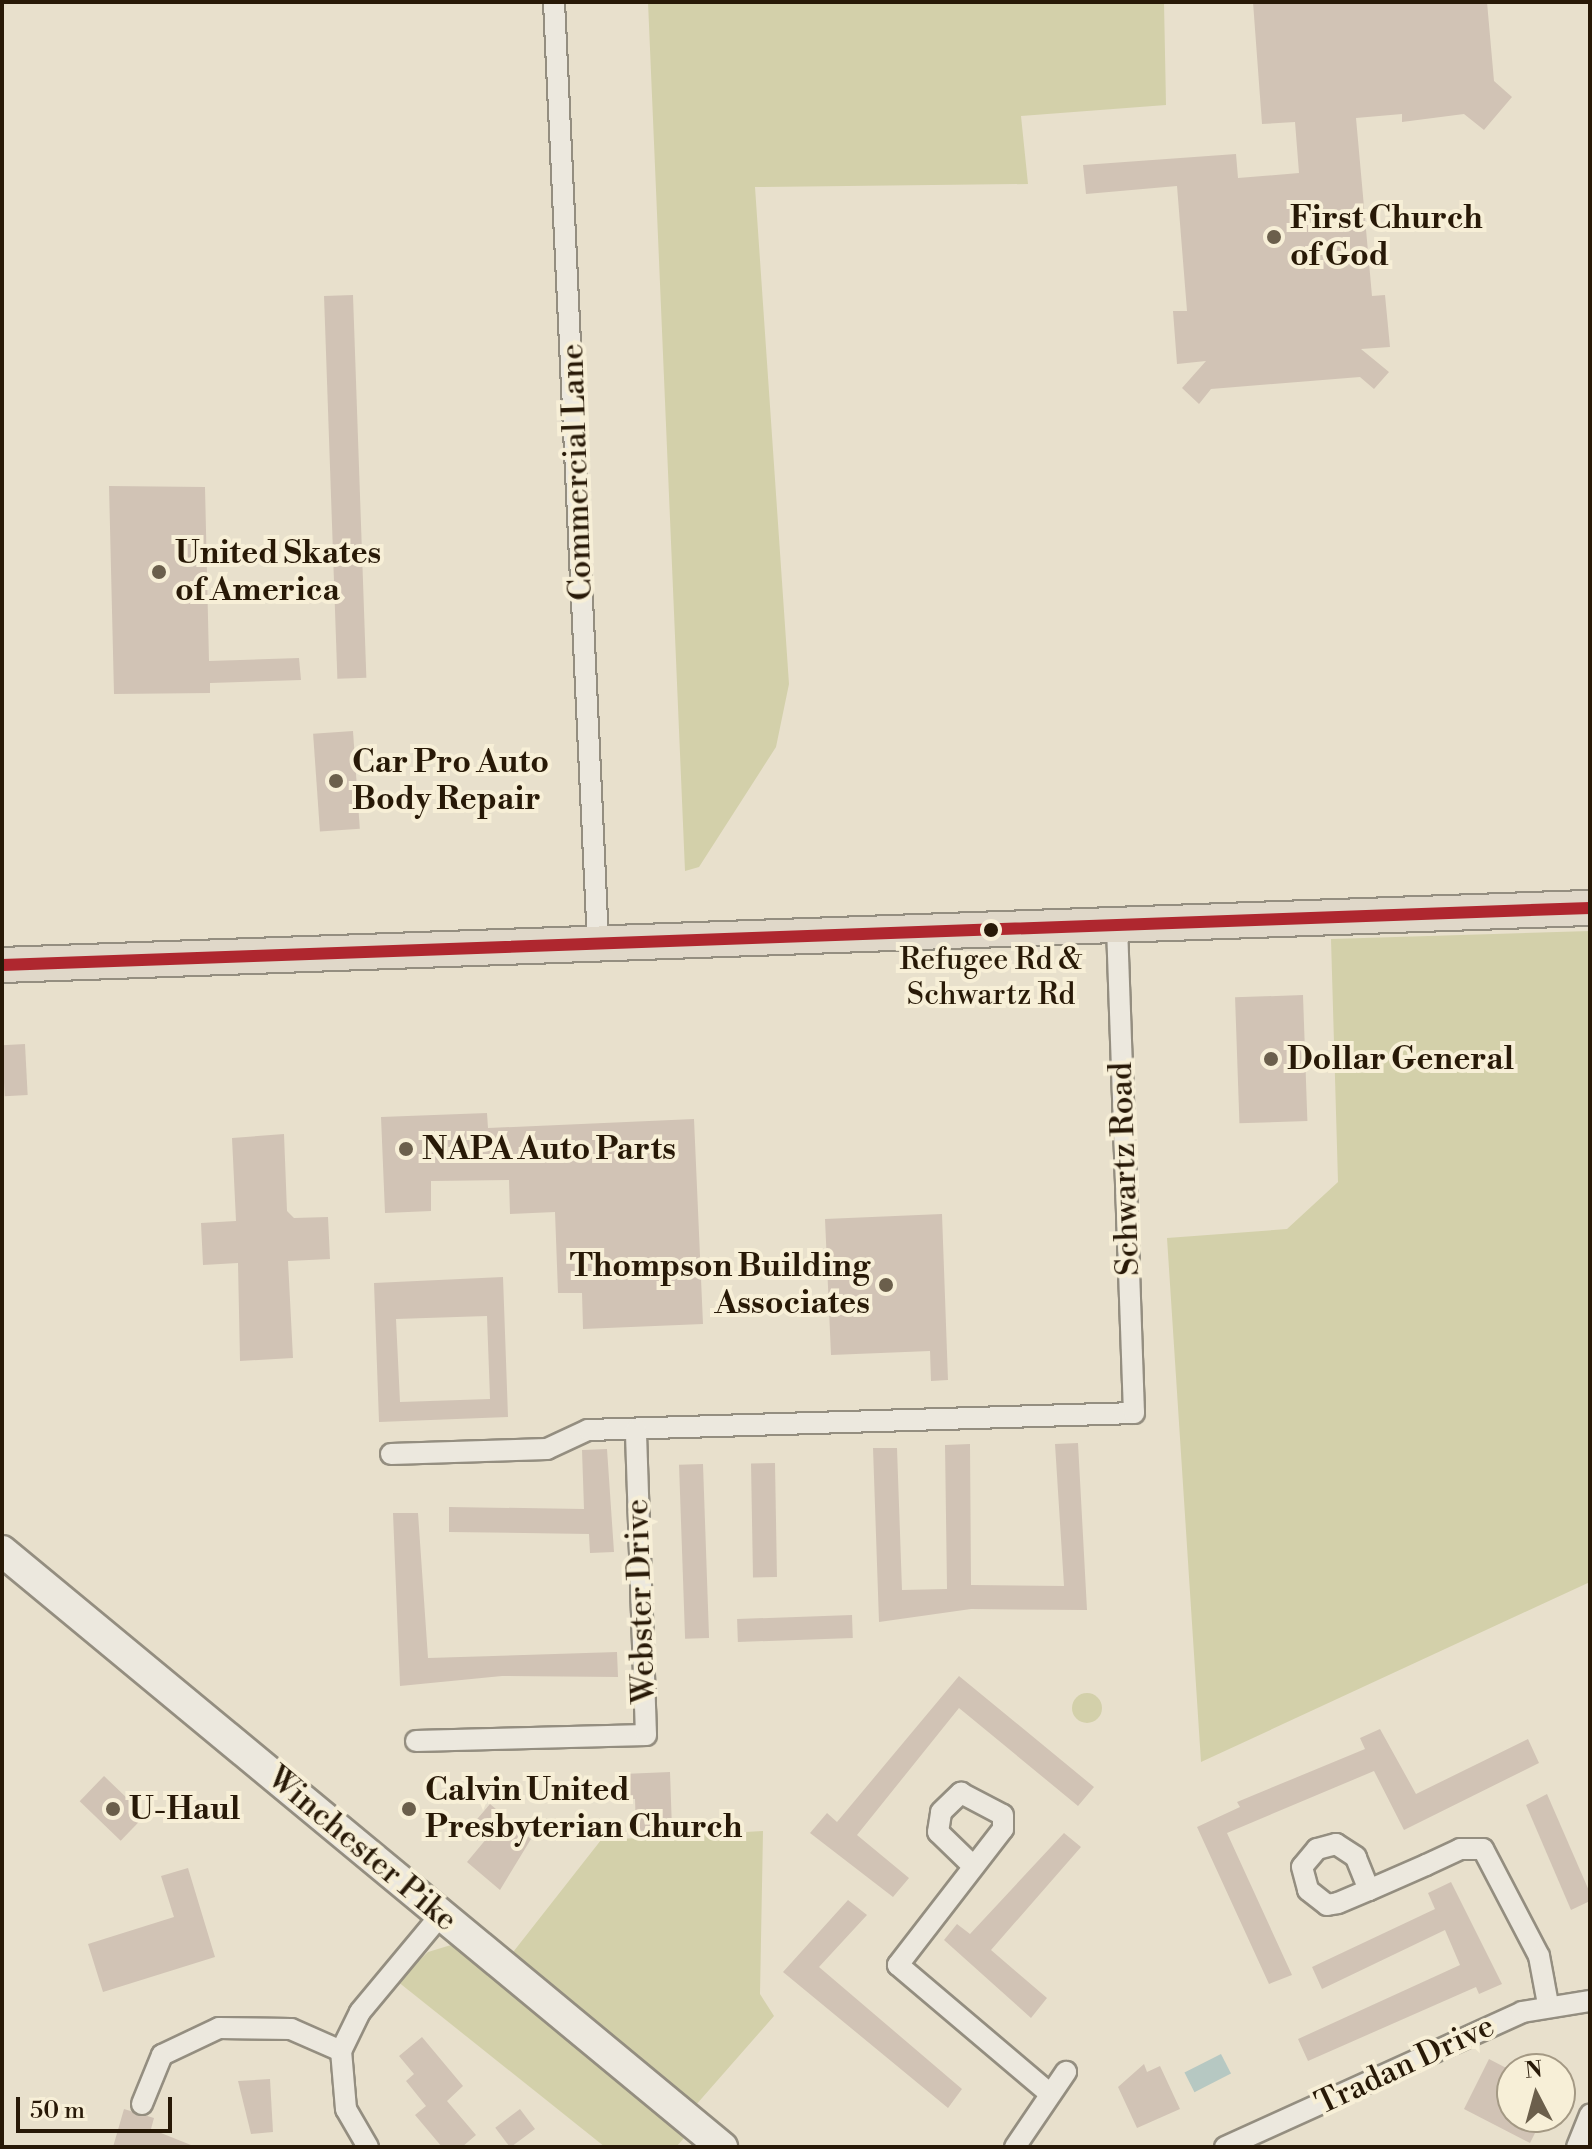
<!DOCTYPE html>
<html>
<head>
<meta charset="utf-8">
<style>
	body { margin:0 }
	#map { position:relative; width:1592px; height:2149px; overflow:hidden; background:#e8e0cc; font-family:"Libre Bodoni",serif }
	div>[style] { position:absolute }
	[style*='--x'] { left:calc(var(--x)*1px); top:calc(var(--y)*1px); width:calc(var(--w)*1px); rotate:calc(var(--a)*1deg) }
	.green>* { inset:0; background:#d3d0aa }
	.round { border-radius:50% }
	.water>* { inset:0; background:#b6c8c2; transform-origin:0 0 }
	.building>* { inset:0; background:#d1c3b5; transform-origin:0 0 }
	.roads { filter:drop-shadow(2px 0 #948e80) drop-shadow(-2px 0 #948e80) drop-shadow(0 2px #948e80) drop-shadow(0 -2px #948e80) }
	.minor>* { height:20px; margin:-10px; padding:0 10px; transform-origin:10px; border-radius:10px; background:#ece8de }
	.secondary>* { height:30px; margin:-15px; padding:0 15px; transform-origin:15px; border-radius:15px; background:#ece8de }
	.primary>* { height:34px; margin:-17px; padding:0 17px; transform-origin:17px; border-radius:17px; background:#e0d8c9 }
	.bus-1>* { height:12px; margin:-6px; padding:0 6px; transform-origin:6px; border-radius:6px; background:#af272f }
	.dots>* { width:22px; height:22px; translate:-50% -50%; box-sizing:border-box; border:4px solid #f7efd7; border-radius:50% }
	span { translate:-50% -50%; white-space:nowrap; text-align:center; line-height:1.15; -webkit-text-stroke:8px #f7efd7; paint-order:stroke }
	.bus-label { font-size:30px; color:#281907 }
	.poi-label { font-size:32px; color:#281907; font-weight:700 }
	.left { translate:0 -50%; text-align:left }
	.right { translate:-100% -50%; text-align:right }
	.street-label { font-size:32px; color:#281907 }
	.frame { position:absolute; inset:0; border:4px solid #281907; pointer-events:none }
	.north { position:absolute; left:1496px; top:2053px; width:80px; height:80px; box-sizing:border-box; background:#f7efd7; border:2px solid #a49984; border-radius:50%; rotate:354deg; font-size:22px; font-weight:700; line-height:32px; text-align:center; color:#281907 }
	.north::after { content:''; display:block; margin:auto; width:28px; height:36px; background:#6b5f4c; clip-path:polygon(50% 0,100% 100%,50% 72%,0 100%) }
	.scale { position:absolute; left:16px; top:2097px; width:156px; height:36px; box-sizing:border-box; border:4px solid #281907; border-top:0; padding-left:10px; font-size:24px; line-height:28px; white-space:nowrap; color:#281907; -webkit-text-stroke:6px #f7efd7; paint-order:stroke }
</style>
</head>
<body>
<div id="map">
	<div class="green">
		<i style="clip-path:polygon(648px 2px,1164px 2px,1166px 105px,1021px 116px,1028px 184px,755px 187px,789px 684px,776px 747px,699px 867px,685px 871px)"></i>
		<i style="clip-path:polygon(1590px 931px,1590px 1582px,1201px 1762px,1167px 1238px,1287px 1229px,1338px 1182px,1331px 939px)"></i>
		<i class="round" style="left:1072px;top:1693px;width:30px;height:30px"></i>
		<i style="clip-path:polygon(763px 1831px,760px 1994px,774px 2016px,695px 2106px,510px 1956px,601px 1840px)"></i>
		<i style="clip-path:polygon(451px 1945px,494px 1976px,685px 2137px,676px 2147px,605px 2147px,397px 1981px,428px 1952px)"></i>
	</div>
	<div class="water">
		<i style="left:1221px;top:2054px;width:22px;height:41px;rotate:63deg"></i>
	</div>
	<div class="building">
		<i style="clip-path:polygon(1253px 2px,1487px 2px,1494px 81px,1512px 97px,1484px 130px,1464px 114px,1402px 122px,1402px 114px,1356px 118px,1372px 296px,1385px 295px,1390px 347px,1361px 349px,1389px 372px,1374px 389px,1360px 377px,1211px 389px,1199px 404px,1182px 388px,1206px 361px,1177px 364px,1173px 311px,1187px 311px,1177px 186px,1086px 194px,1083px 165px,1236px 154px,1238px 178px,1299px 173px,1295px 122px,1262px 124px)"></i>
		<i style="left:353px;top:295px;width:383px;height:29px;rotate:88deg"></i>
		<i style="clip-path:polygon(109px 486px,205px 487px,209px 661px,299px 658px,301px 680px,210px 683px,210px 693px,114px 694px)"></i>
		<i style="left:353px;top:731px;width:98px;height:40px;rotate:86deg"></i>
		<i style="left:1303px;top:995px;width:126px;height:68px;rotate:88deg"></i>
		<i style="left:25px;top:1044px;width:51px;height:23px;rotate:87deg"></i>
		<i style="clip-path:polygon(487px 1113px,488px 1128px,694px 1119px,703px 1324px,583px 1329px,582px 1293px,558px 1293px,555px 1212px,510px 1214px,509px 1180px,431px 1181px,431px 1211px,385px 1213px,381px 1117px)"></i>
		<i style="clip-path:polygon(284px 1134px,287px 1211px,294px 1218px,328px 1217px,330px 1259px,288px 1261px,293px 1358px,240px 1361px,238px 1263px,203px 1265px,201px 1223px,236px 1221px,232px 1138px)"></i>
		<i style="clip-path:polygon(942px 1214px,948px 1380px,931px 1381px,930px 1351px,831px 1355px,825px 1219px)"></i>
		<i style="clip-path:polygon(evenodd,503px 1277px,508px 1417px,379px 1422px,374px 1283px,503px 1277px,487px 1316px,490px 1399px,400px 1402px,396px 1319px,487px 1316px)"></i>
		<i style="clip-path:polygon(1078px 1443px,1087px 1610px,971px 1609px,879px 1622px,873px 1448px,897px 1448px,902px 1590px,947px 1589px,945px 1445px,970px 1444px,971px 1585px,1064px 1586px,1055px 1444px)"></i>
		<i style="clip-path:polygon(607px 1449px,614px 1552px,590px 1553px,589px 1534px,449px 1532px,449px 1507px,584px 1509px,582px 1450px)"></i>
		<i style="left:775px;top:1463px;width:114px;height:24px;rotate:89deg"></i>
		<i style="left:703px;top:1464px;width:174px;height:24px;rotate:88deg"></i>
		<i style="clip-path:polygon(393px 1513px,418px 1513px,428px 1658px,617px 1652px,618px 1677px,502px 1676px,400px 1686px)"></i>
		<i style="left:852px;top:1615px;width:23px;height:115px;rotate:88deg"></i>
		<i style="clip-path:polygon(959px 1676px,1094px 1787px,1078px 1806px,959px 1708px,857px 1835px,909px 1878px,893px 1897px,810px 1833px,827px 1813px,837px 1822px)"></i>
		<i style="clip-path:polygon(1380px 1729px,1416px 1794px,1528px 1739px,1539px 1763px,1404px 1830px,1374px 1771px,1227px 1833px,1292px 1975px,1269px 1984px,1197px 1827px,1240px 1807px,1237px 1802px,1365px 1749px,1360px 1738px)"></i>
		<i style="clip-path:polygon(670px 1772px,672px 1829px,636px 1831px,635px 1799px,624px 1799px,623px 1774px)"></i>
		<i style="left:104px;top:1776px;width:57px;height:35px;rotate:44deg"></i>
		<i style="clip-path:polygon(1547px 1794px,1590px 1893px,1590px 1901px,1571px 1910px,1526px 1805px)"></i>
		<i style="clip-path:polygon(490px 1804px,531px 1839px,500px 1890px,467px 1862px,487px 1838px,472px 1825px)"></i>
		<i style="clip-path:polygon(1064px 1833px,1081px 1847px,991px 1950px,1047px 1998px,1031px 2018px,944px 1940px,957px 1924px,970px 1934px)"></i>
		<i style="clip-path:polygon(188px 1868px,215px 1957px,103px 1992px,88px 1944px,174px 1917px,161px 1876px)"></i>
		<i style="clip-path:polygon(1451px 1882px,1502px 1984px,1479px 1994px,1476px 1987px,1308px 2061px,1298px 2039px,1460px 1965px,1445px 1930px,1322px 1989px,1312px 1967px,1435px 1909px,1428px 1893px)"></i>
		<i style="clip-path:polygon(848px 1900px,867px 1915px,819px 1967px,962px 2089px,948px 2108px,783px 1972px)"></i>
		<i style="clip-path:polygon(422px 2037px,463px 2086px,447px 2101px,476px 2135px,462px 2147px,442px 2147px,415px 2115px,426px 2106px,406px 2081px,414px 2074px,399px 2056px)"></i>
		<i style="clip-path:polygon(1489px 2059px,1512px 2071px,1512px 2117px,1543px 2117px,1530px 2143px,1464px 2109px)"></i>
		<i style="clip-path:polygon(1144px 2064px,1147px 2072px,1160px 2066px,1180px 2109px,1137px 2128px,1118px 2087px)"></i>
		<i style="clip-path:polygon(270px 2079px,273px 2132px,251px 2134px,238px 2081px)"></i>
		<i style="clip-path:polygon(124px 2109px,154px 2118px,151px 2129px,196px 2147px,113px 2147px)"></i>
		<i style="left:520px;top:2109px;width:25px;height:31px;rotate:53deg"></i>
	</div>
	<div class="roads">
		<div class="minor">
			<i style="--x:554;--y:2;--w:941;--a:87.32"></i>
			<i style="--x:391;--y:1454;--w:156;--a:-1.8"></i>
			<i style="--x:547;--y:1449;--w:45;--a:-24.9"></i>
			<i style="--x:588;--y:1430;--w:546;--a:-1.78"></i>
			<i style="--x:1134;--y:1413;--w:488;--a:-92"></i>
			<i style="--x:416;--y:1741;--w:230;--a:-1.5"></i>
			<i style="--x:646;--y:1735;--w:305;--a:-91.9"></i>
			<i style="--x:972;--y:1865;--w:47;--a:-135.9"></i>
			<i style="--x:938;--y:1832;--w:20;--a:-81"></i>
			<i style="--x:941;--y:1812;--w:28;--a:-44"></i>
			<i style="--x:961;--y:1793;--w:47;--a:27.6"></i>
			<i style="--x:1003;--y:1815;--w:14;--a:90"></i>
			<i style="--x:1003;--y:1829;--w:172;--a:127.7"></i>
			<i style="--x:898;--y:1965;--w:199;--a:40.3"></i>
			<i style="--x:1369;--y:1890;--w:35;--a:-112"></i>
			<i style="--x:1356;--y:1857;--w:24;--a:-147"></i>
			<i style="--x:1336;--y:1844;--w:20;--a:165"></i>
			<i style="--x:1317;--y:1849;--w:23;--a:130"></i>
			<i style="--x:1302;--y:1867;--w:24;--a:75"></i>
			<i style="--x:1308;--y:1890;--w:24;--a:38"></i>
			<i style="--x:1327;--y:1905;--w:11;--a:-10"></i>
			<i style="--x:1338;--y:1903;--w:34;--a:-23"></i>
			<i style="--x:1369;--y:1890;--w:62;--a:-23.7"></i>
			<i style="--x:1426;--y:1865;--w:38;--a:-25"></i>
			<i style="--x:1460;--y:1849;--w:23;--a:0"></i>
			<i style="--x:1483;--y:1849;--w:121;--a:62.4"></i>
			<i style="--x:1539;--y:1956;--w:49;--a:79.4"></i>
			<i style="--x:142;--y:2104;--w:53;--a:-67.8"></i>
			<i style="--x:162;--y:2055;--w:63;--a:-25.3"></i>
			<i style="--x:219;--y:2028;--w:72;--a:0.8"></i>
			<i style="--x:291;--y:2029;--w:55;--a:23.7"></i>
			<i style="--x:368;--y:2147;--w:44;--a:-120.1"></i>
			<i style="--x:346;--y:2109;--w:58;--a:-94.9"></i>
			<i style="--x:341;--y:2051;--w:43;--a:-64"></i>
			<i style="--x:360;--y:2012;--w:125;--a:-50.2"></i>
			<i style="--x:1015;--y:2147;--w:91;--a:-55.8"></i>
			<i style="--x:1225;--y:2147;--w:326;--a:-24.4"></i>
			<i style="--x:1522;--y:2012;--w:69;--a:-9.2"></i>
			<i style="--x:1577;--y:2147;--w:35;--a:-68"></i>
		</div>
		<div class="secondary">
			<i style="--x:2;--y:1551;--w:935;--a:39.62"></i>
		</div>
		<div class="primary">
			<i style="--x:2;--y:965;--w:1589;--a:-2.06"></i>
		</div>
	</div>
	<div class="bus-1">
		<i style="--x:2;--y:965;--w:1589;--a:-2.06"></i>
	</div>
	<div class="dots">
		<i style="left:1274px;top:237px;background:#6b5f4c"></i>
		<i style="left:159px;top:572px;background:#6b5f4c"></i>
		<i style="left:336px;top:781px;background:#6b5f4c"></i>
		<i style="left:991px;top:930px;background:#281907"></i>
		<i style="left:1271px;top:1059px;background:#6b5f4c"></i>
		<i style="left:406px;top:1149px;background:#6b5f4c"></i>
		<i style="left:886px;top:1285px;background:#6b5f4c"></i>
		<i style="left:113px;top:1809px;background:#6b5f4c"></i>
		<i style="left:409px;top:1809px;background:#6b5f4c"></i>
	</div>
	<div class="bus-label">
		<span style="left:991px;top:977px">Refugee Rd &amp;<br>Schwartz Rd</span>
	</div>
	<div class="poi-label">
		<span class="left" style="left:1290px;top:237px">First Church<br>of God</span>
		<span class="left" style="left:175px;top:572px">United Skates<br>of America</span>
		<span class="left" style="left:352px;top:781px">Car Pro Auto<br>Body Repair</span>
		<span class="left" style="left:1287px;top:1059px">Dollar General</span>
		<span class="left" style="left:422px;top:1149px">NAPA Auto Parts</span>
		<span class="right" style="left:870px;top:1285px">Thompson Building<br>Associates</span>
		<span class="left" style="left:425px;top:1809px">Calvin United<br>Presbyterian Church</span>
		<span class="left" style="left:129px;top:1809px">U-Haul</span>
	</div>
	<div class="street-label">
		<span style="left:577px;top:472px;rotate:-92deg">Commercial Lane</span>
		<span style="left:1125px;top:1169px;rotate:-92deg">Schwartz Road</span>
		<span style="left:641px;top:1601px;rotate:-92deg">Webster Drive</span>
		<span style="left:362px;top:1849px;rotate:40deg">Winchester Pike</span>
		<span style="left:1405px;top:2065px;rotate:-25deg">Tradan Drive</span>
	</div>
	<div class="frame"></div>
	<div class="north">N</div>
	<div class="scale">50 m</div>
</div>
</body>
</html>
